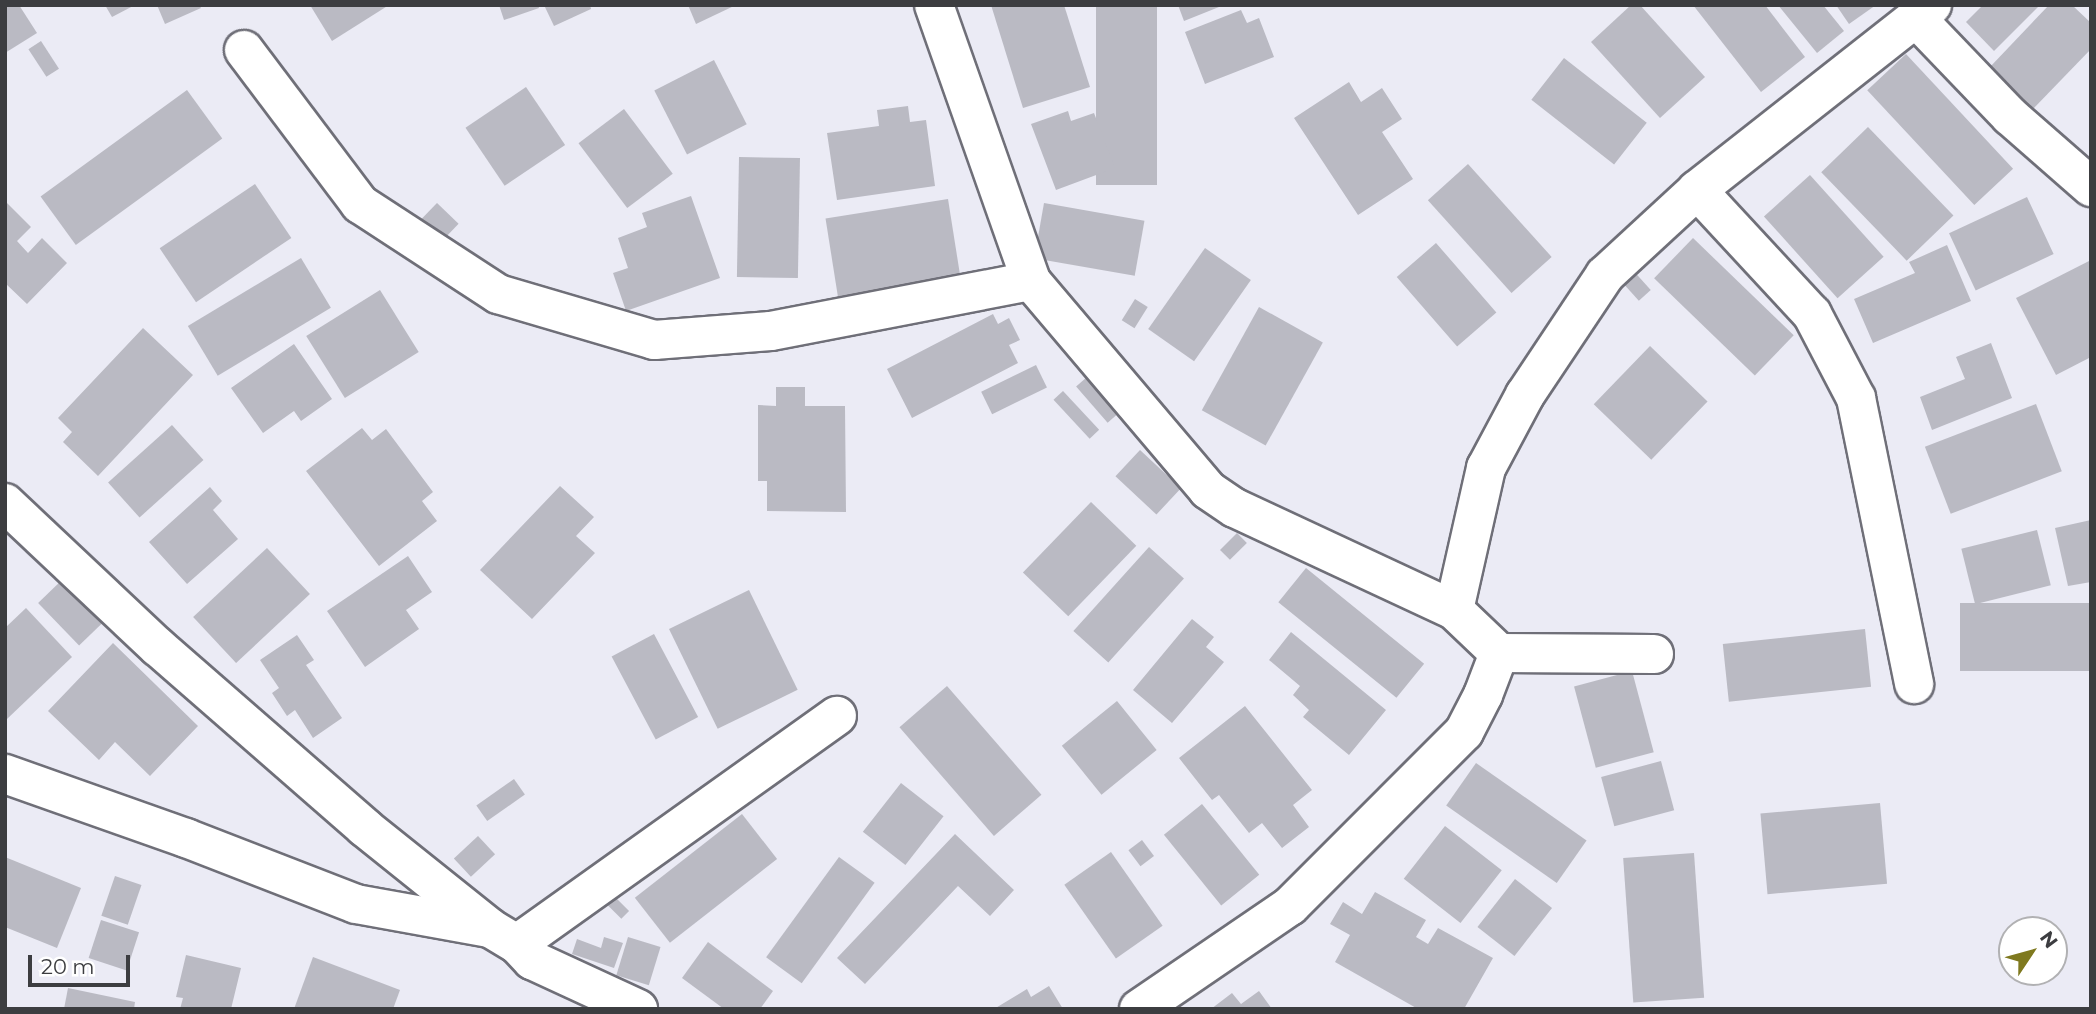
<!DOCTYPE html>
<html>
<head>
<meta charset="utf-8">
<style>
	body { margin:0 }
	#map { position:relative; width:2096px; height:1014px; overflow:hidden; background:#ebebf5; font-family:Montserrat,sans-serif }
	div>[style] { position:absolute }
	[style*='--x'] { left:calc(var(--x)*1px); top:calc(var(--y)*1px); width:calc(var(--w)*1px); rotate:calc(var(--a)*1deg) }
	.building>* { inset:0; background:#babac3; transform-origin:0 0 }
	.roads { filter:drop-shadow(2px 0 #6f6f78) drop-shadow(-2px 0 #6f6f78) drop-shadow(0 2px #6f6f78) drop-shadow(0 -2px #6f6f78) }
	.street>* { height:38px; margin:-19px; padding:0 19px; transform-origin:19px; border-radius:19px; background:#fff }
	.secondary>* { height:38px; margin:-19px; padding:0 19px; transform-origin:19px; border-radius:19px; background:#fff }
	span { translate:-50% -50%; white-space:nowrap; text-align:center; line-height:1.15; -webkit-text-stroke:6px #fff; paint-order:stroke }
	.frame { position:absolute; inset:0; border:7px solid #3c3d40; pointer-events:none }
	.north { position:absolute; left:1998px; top:916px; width:70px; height:70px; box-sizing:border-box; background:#fff; border:2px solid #b1b1b3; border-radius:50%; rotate:54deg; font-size:19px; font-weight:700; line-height:28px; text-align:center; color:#3c3d40 }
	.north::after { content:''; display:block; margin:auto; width:24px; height:32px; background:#7f791f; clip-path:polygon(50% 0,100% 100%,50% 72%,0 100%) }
	.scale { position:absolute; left:28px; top:955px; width:102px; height:32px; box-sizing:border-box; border:4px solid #3c3d40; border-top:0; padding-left:9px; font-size:21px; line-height:24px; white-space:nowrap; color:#3c3d40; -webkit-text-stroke:5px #fff; paint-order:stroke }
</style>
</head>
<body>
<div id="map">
	<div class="building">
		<i style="clip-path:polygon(5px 5px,19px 5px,37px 33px,5px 53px)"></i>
		<i style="clip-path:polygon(105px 5px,135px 5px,112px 17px)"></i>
		<i style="clip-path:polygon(157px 5px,199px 5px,201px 8px,165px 24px)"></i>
		<i style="clip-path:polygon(310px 5px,389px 5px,332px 41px)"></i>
		<i style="clip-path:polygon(499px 5px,538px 5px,539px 8px,504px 20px)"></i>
		<i style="clip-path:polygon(544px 5px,590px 5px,591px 9px,554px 26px)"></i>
		<i style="clip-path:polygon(688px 5px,736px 5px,696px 24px)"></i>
		<i style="clip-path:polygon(991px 5px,1064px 5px,1090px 87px,1023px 108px)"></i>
		<i style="left:1096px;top:5px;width:61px;height:180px"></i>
		<i style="clip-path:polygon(1178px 5px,1224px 5px,1184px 21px)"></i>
		<i style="clip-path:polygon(1631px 5px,1640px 5px,1705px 77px,1660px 118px,1591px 42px)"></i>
		<i style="clip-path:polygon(1693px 5px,1765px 5px,1805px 57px,1761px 92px)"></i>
		<i style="clip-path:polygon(1778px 5px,1823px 5px,1844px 31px,1817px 53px)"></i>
		<i style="clip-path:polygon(1836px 5px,1876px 5px,1849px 24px)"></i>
		<i style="clip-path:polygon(1983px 5px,2040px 5px,1994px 51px,1966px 22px)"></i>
		<i style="clip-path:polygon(2049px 5px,2072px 5px,2091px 23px,2091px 49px,2033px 109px,1990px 67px)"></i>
		<i style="clip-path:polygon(1241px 10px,1247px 23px,1259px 18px,1274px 57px,1205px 84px,1185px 32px)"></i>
		<i style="left:41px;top:41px;width:33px;height:15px;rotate:57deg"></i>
		<i style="left:1906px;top:54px;width:157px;height:53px;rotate:47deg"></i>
		<i style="left:1564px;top:58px;width:105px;height:53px;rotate:38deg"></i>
		<i style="left:714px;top:60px;width:72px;height:67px;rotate:63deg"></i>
		<i style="clip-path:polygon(1349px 82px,1361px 102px,1382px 88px,1402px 119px,1382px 132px,1413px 179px,1358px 215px,1294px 118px)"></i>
		<i style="left:526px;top:87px;width:70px;height:73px;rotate:56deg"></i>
		<i style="left:187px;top:90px;width:60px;height:181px;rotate:54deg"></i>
		<i style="clip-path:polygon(908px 106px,910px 122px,926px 120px,935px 186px,837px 200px,827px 133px,879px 126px,877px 110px)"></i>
		<i style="left:624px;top:109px;width:81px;height:57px;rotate:53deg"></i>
		<i style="clip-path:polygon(1068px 111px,1071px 121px,1094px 113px,1115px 168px,1056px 190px,1031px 124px)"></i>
		<i style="left:1868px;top:127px;width:123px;height:65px;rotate:46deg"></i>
		<i style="left:739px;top:157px;width:61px;height:120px;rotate:1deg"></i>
		<i style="left:1468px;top:164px;width:125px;height:54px;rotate:48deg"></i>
		<i style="left:1810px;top:175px;width:110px;height:62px;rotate:48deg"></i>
		<i style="left:255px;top:184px;width:65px;height:115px;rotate:56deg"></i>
		<i style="clip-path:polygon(691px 196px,720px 278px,626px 311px,613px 273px,628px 268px,618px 238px,647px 227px,642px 213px)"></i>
		<i style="left:2027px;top:197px;width:63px;height:86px;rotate:65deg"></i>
		<i style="left:948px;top:199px;width:79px;height:124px;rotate:81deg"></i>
		<i style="clip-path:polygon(5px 201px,31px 227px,17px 241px,28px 253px,42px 238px,67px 263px,27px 304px,5px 283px)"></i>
		<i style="left:437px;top:203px;width:30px;height:30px;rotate:44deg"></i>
		<i style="left:1044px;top:203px;width:102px;height:56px;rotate:10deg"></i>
		<i style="left:1693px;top:238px;width:140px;height:56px;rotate:44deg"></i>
		<i style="left:1436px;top:243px;width:92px;height:52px;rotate:49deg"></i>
		<i style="clip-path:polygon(1947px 245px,1971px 301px,1873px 343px,1854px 299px,1915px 273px,1909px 262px)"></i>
		<i style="left:1205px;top:248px;width:56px;height:99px;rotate:35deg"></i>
		<i style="left:301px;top:258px;width:58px;height:132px;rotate:59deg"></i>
		<i style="clip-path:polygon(2091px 260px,2091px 357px,2056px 375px,2016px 298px)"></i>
		<i style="left:1630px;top:267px;width:31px;height:16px;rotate:48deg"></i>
		<i style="left:380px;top:290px;width:73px;height:87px;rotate:58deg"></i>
		<i style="left:1135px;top:299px;width:15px;height:25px;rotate:32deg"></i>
		<i style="left:1259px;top:307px;width:73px;height:118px;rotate:29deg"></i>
		<i style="clip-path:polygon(993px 314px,998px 324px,1009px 318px,1020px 340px,1009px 345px,1018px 363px,912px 418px,887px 369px)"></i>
		<i style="clip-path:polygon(143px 328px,193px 375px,98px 476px,63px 442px,72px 432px,58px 418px)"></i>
		<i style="clip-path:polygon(1991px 343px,2012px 398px,1932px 430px,1920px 397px,1965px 379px,1956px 357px)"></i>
		<i style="clip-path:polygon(294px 344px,332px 399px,301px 421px,294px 411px,263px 433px,231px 388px)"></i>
		<i style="left:1650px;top:346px;width:80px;height:81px;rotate:44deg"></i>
		<i style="left:1036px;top:365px;width:25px;height:61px;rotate:64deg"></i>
		<i style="left:1095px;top:370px;width:48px;height:25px;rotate:49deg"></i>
		<i style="clip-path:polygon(776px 387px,805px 387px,805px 406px,845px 406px,846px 512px,767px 511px,767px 481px,758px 481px,758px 405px,776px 406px)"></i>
		<i style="left:1063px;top:391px;width:53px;height:13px;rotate:47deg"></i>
		<i style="left:2036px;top:404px;width:72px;height:119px;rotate:69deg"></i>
		<i style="left:172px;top:425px;width:47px;height:86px;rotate:48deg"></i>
		<i style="clip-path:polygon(362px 428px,372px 440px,386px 429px,433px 492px,422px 501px,437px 521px,379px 566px,306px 471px)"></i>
		<i style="left:1140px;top:450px;width:56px;height:36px;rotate:43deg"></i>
		<i style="clip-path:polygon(560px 486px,594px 517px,576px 536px,595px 553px,532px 619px,480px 570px)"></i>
		<i style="clip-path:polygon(210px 487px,222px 501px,213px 510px,238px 539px,187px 584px,149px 542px)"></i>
		<i style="left:1091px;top:502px;width:63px;height:98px;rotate:44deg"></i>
		<i style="clip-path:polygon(2091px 520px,2091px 582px,2068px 586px,2055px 528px)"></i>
		<i style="left:2037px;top:530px;width:57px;height:78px;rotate:76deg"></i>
		<i style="left:1237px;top:533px;width:14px;height:24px;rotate:45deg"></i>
		<i style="left:1149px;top:547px;width:47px;height:113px;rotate:42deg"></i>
		<i style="left:267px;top:548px;width:63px;height:101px;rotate:47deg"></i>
		<i style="clip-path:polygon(408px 556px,432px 592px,406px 610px,419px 629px,365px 667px,327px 611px)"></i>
		<i style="left:1306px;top:568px;width:152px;height:44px;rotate:39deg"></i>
		<i style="left:64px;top:578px;width:59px;height:36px;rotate:46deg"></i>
		<i style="left:749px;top:590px;width:111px;height:89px;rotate:64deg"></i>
		<i style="left:2091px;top:603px;width:68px;height:131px;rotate:90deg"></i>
		<i style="clip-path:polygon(26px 608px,72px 657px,7px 719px,5px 628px)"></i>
		<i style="clip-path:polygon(1192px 619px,1214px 637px,1206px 647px,1224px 662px,1172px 723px,1133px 690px)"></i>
		<i style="left:1865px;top:629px;width:58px;height:143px;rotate:84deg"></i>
		<i style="clip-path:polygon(1291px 632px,1386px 710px,1349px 755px,1303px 717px,1309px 710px,1293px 695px,1300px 686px,1269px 660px)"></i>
		<i style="left:654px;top:634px;width:94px;height:48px;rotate:62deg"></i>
		<i style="clip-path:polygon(297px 635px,314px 660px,306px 665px,342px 718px,313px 738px,295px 710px,287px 716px,272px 693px,279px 688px,260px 660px)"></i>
		<i style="clip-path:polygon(113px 643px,198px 726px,150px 776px,115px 742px,99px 760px,48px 711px)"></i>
		<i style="left:1632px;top:671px;width:84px;height:60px;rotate:75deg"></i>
		<i style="left:947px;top:686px;width:144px;height:63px;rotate:49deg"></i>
		<i style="left:1117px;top:701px;width:63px;height:71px;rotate:51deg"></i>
		<i style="clip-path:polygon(1245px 706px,1312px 790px,1293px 805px,1309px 827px,1282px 848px,1262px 823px,1249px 833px,1219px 795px,1212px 800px,1179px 758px)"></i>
		<i style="left:1661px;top:761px;width:51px;height:62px;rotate:75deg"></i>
		<i style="left:1476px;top:763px;width:135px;height:52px;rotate:35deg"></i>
		<i style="left:514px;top:779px;width:19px;height:46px;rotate:55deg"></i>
		<i style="left:901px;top:783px;width:54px;height:62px;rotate:38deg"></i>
		<i style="left:1880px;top:803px;width:81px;height:120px;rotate:85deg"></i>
		<i style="left:1202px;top:804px;width:91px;height:49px;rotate:51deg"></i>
		<i style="left:742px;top:814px;width:57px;height:136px;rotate:52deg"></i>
		<i style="left:1445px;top:826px;width:72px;height:67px;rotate:38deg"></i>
		<i style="clip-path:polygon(955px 834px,1014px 890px,990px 916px,958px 886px,865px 984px,837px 958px)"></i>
		<i style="left:478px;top:836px;width:25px;height:33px;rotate:47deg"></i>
		<i style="left:1142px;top:840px;width:20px;height:17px;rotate:53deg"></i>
		<i style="left:1111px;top:852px;width:90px;height:57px;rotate:55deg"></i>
		<i style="left:1694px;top:853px;width:145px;height:71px;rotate:86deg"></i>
		<i style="clip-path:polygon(5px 857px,81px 888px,57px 948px,5px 927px)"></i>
		<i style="left:839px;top:857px;width:44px;height:124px;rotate:36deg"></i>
		<i style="left:115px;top:876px;width:28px;height:42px;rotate:19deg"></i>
		<i style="left:1515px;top:879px;width:47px;height:61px;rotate:38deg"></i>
		<i style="left:610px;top:892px;width:27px;height:11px;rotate:45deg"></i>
		<i style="clip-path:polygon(1375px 892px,1426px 920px,1416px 937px,1428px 944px,1438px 928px,1493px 958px,1464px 1009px,1418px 1009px,1335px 962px,1350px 935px,1330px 924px,1343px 902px,1362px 914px)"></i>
		<i style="left:101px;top:920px;width:40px;height:40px;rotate:18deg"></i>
		<i style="clip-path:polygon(604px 937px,623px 943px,614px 968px,572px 954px,577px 939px,601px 948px)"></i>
		<i style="left:628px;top:937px;width:34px;height:40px;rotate:17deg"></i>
		<i style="clip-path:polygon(708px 942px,773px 991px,760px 1009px,724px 1009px,682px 978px)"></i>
		<i style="clip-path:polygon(186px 955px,241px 968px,231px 1009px,180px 1009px,183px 998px,176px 997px)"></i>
		<i style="clip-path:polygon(313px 957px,400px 990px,393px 1009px,294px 1009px)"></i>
		<i style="clip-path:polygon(1049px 986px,1063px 1009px,994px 1009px,1027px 989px,1031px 997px)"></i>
		<i style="clip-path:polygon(68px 988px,135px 1002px,134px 1009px,64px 1009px)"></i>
		<i style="clip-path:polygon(1259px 991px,1272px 1009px,1211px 1009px,1232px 993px,1241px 1004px)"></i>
	</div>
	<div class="roads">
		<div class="street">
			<i style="--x:934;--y:5;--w:293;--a:70.6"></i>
			<i style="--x:1031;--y:281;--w:274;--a:49.7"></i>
			<i style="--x:1208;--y:490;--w:32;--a:34"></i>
			<i style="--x:1235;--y:508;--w:242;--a:25"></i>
			<i style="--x:1454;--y:610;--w:62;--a:43.7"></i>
			<i style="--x:1499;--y:653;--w:155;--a:0.4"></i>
			<i style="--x:1916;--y:18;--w:136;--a:46.2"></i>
			<i style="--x:2010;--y:116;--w:108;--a:41.2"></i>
			<i style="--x:244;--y:50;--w:193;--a:53"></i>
			<i style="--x:360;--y:204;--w:165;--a:33.1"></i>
			<i style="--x:498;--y:294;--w:163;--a:16.4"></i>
			<i style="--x:654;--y:340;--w:117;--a:-4.4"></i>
			<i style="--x:771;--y:331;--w:265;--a:-10.9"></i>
			<i style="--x:1697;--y:190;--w:169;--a:47.2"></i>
			<i style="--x:1812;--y:314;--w:95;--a:62.4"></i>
			<i style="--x:1856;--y:398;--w:292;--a:78.5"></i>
			<i style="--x:1454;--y:610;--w:146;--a:-77.3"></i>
			<i style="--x:1486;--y:468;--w:83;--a:-61.9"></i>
			<i style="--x:1525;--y:395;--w:144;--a:-56.3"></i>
			<i style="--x:1605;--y:275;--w:125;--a:-42.7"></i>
			<i style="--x:1697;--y:190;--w:299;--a:-38.2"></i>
			<i style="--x:5;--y:774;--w:192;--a:19.5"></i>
			<i style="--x:186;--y:838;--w:182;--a:21.2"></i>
			<i style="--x:356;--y:904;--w:136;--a:10.2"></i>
			<i style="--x:517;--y:944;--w:393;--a:-35.5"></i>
			<i style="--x:532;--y:960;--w:117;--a:24.8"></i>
			<i style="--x:1139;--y:1009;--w:183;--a:-34.3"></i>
			<i style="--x:1290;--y:906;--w:246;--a:-45"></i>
			<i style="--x:1464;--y:732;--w:42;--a:-62.8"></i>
			<i style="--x:1483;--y:695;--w:45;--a:-69.1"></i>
		</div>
		<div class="secondary">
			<i style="--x:5;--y:503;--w:210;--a:43.3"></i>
			<i style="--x:158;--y:647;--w:274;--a:41.1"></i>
			<i style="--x:364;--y:827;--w:161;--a:38.7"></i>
			<i style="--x:490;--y:928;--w:31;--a:31"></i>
			<i style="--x:517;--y:944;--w:22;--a:47"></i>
		</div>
	</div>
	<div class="frame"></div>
	<div class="north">N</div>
	<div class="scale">20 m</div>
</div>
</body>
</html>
